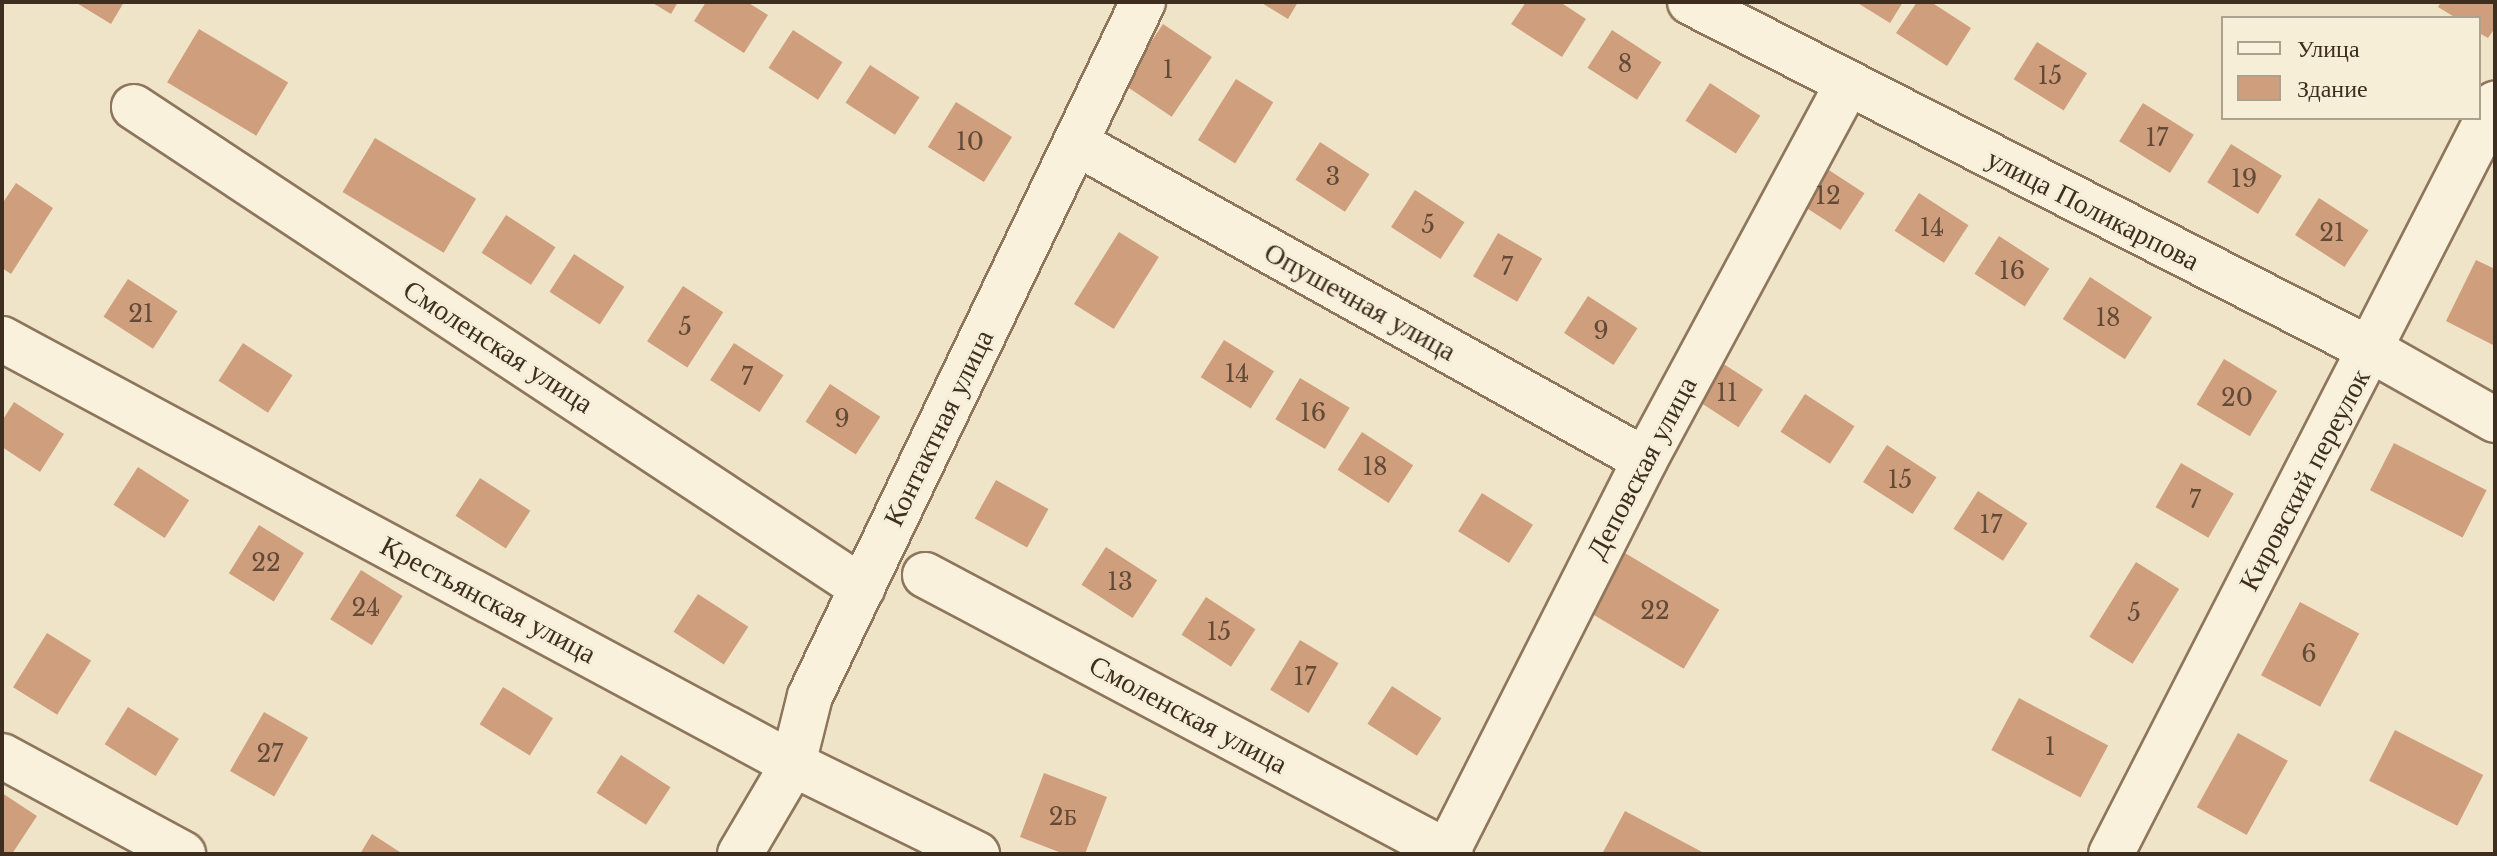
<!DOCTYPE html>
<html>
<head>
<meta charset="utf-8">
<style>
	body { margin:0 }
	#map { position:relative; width:2497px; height:856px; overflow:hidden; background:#f0e4c8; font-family:"Libre Baskerville",serif }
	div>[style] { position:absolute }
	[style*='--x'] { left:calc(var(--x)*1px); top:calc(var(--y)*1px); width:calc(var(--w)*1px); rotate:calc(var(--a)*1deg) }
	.building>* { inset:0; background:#cf9f7d; transform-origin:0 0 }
	.roads { filter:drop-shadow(2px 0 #8d765c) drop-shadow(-2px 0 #8d765c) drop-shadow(0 2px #8d765c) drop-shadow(0 -2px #8d765c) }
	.minor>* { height:44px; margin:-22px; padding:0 22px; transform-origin:22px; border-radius:22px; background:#faf1dc }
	span { translate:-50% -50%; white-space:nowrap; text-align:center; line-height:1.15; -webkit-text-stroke:6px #f7eed8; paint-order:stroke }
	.number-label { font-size:24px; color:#624a37 }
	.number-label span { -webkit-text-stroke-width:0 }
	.street-label { font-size:28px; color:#3d2e20 }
	.frame { position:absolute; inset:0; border:4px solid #3d2e20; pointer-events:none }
	.legend { position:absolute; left:2221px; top:16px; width:260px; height:104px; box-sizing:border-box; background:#f7eed8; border:2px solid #ada18e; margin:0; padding:10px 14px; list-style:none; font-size:24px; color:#3d2e20 }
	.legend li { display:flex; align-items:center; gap:16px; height:40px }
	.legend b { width:40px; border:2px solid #ada18e }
</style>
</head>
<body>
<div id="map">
	<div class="building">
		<i style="clip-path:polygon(75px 2px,124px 2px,111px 24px)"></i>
		<i style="clip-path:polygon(651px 2px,678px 2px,671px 14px)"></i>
		<i style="clip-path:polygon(706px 2px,747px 2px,768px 15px,744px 53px,694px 21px)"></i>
		<i style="clip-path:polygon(1260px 2px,1298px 2px,1288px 19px)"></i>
		<i style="clip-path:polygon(1526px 2px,1560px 2px,1586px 19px,1562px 57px,1511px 24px)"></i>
		<i style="clip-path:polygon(1856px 2px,1903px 2px,1890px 23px)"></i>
		<i style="clip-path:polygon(1917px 2px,1931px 2px,1971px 28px,1947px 66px,1896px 33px)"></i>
		<i style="clip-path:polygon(2441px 2px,2495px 2px,2495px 28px,2488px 38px,2479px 33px,2479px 18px,2456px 18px,2438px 7px)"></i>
		<i style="left:1163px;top:24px;width:59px;height:72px;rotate:34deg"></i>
		<i style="left:199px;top:29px;width:104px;height:62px;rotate:31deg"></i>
		<i style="left:793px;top:30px;width:59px;height:45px;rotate:33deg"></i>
		<i style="left:1612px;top:30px;width:59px;height:45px;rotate:33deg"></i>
		<i style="left:2037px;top:42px;width:59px;height:44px;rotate:32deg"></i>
		<i style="left:870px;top:65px;width:59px;height:45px;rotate:33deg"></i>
		<i style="left:1236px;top:79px;width:44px;height:72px;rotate:32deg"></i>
		<i style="left:1710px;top:83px;width:60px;height:45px;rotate:33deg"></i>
		<i style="left:956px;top:102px;width:66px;height:53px;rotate:32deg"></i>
		<i style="left:2143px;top:103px;width:60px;height:45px;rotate:32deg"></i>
		<i style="left:375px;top:138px;width:118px;height:63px;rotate:31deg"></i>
		<i style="left:1320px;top:142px;width:59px;height:45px;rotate:33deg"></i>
		<i style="left:2231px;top:144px;width:60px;height:45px;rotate:32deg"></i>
		<i style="left:1815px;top:161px;width:59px;height:44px;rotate:33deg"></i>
		<i style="clip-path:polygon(16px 183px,53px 208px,11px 274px,2px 268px,2px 204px)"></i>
		<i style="left:1415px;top:190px;width:59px;height:44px;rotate:33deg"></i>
		<i style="left:1919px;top:193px;width:59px;height:45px;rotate:33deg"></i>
		<i style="left:2319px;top:198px;width:59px;height:44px;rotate:33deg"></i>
		<i style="left:506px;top:215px;width:59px;height:45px;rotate:33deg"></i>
		<i style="left:1119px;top:232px;width:47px;height:85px;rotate:32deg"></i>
		<i style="left:1498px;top:233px;width:51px;height:50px;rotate:30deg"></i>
		<i style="left:1999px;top:236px;width:60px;height:45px;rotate:33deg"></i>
		<i style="left:574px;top:254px;width:60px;height:45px;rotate:33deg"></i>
		<i style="clip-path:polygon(2476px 260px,2495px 269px,2495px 346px,2446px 321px)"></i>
		<i style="left:2090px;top:277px;width:74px;height:50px;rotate:33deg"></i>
		<i style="left:128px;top:279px;width:59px;height:45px;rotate:33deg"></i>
		<i style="left:683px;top:286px;width:48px;height:66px;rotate:33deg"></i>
		<i style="left:1588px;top:296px;width:59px;height:44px;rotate:33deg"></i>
		<i style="left:1224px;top:340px;width:59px;height:44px;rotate:32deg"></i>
		<i style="left:243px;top:343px;width:59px;height:45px;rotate:33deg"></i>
		<i style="left:734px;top:343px;width:59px;height:44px;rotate:33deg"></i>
		<i style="left:1716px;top:359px;width:56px;height:45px;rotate:33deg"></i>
		<i style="left:2224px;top:359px;width:62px;height:53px;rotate:31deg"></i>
		<i style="left:1300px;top:378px;width:58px;height:48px;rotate:31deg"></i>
		<i style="left:830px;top:384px;width:60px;height:45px;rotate:33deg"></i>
		<i style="left:1805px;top:394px;width:59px;height:45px;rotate:33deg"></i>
		<i style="clip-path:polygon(14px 402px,64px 434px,40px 472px,2px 447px,2px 421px)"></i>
		<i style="left:1362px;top:432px;width:61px;height:45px;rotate:33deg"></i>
		<i style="left:2394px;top:443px;width:104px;height:53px;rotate:27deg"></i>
		<i style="left:1887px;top:445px;width:59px;height:44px;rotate:33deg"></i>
		<i style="left:2181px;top:463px;width:61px;height:51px;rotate:30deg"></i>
		<i style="left:138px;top:467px;width:61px;height:45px;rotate:33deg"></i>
		<i style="left:480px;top:478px;width:60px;height:45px;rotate:33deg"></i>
		<i style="left:996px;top:480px;width:60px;height:44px;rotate:29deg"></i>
		<i style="left:1978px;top:491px;width:59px;height:45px;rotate:33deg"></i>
		<i style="left:1482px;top:493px;width:60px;height:45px;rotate:32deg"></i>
		<i style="left:259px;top:525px;width:53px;height:57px;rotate:32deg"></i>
		<i style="left:1106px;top:547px;width:61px;height:45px;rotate:33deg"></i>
		<i style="left:1625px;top:553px;width:110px;height:69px;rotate:31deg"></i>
		<i style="left:2136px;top:562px;width:51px;height:88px;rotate:32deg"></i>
		<i style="left:361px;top:570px;width:49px;height:58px;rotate:32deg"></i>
		<i style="left:698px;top:594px;width:60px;height:45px;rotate:33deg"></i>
		<i style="left:1206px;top:597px;width:59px;height:45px;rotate:33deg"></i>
		<i style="left:2300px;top:602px;width:67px;height:83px;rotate:28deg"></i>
		<i style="left:47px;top:633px;width:52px;height:64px;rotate:32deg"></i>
		<i style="left:1300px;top:640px;width:45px;height:58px;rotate:31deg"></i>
		<i style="left:1392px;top:686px;width:59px;height:45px;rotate:33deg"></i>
		<i style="left:503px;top:687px;width:59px;height:44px;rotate:32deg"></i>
		<i style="left:2019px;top:698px;width:101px;height:59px;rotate:28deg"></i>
		<i style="left:128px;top:707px;width:60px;height:44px;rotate:32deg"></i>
		<i style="left:264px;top:712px;width:51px;height:68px;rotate:30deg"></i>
		<i style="left:2395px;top:730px;width:99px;height:57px;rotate:27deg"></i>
		<i style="left:2238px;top:733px;width:57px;height:85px;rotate:29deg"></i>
		<i style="left:621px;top:755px;width:59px;height:45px;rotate:33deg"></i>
		<i style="clip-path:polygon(1044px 773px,1107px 797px,1085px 854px,1064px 854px,1020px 837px)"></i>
		<i style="clip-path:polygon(2px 793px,37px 816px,12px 854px,2px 854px)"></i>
		<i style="clip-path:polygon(1625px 811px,1706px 854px,1602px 854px)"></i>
		<i style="clip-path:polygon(372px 834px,403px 854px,360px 854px)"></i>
	</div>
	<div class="roads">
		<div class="minor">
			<i style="--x:1690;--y:2;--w:767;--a:27.07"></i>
			<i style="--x:2373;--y:351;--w:140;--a:29.5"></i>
			<i style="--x:134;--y:107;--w:873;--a:33.45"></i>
			<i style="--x:1076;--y:143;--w:651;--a:29.12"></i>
			<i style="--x:2;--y:339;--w:898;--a:28.25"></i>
			<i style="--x:793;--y:764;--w:205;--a:26.1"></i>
			<i style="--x:925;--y:575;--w:595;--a:27.94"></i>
			<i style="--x:2;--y:756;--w:206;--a:28.4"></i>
			<i style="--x:740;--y:854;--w:104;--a:-59.5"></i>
			<i style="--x:793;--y:764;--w:70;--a:-76"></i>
			<i style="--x:810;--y:696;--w:770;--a:-64.37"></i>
			<i style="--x:1446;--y:854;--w:441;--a:-63.2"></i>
			<i style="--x:1645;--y:460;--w:426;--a:-61.7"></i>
			<i style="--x:2111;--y:854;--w:843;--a:-62.89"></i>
		</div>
	</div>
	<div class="number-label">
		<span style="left:1625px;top:64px">8</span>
		<span style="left:1168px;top:70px">1</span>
		<span style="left:2050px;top:76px">15</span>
		<span style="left:2157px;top:138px">17</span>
		<span style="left:970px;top:142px">10</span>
		<span style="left:1333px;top:177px">3</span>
		<span style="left:2244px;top:179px">19</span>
		<span style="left:1828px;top:196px">12</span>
		<span style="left:1428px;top:225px">5</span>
		<span style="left:1932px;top:228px">14</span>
		<span style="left:2332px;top:233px">21</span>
		<span style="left:1507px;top:267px">7</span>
		<span style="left:2012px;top:271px">16</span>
		<span style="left:141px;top:314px">21</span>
		<span style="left:2108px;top:318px">18</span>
		<span style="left:685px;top:327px">5</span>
		<span style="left:1601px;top:331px">9</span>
		<span style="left:1237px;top:374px">14</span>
		<span style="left:747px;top:377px">7</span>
		<span style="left:1727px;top:393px">11</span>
		<span style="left:2237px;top:398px">20</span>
		<span style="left:1313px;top:413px">16</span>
		<span style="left:842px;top:419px">9</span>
		<span style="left:1375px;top:467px">18</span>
		<span style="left:1900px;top:480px">15</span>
		<span style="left:2195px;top:500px">7</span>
		<span style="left:1991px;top:525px">17</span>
		<span style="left:266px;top:563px">22</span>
		<span style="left:1120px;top:582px">13</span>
		<span style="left:366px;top:608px">24</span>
		<span style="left:1655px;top:611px">22</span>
		<span style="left:2134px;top:613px">5</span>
		<span style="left:1219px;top:632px">15</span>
		<span style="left:2309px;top:654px">6</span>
		<span style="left:1305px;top:677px">17</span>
		<span style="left:2050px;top:747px">1</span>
		<span style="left:270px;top:754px">27</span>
		<span style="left:1063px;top:817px">2Б</span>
	</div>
	<div class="street-label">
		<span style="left:2093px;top:210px;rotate:27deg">улица Поликарпова</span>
		<span style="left:1360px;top:302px;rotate:29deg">Опушечная улица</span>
		<span style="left:498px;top:347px;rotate:33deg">Смоленская улица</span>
		<span style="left:939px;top:428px;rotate:-64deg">Контактная улица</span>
		<span style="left:1642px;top:468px;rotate:-62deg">Деповская улица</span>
		<span style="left:2305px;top:480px;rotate:-62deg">Кировский переулок</span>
		<span style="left:488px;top:600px;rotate:28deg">Крестьянская улица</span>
		<span style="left:1188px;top:715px;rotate:28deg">Смоленская улица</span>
	</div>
	<div class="frame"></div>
	<ul class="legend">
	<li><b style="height:10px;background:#faf1dc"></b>Улица</li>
	<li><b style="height:22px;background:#cf9f7d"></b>Здание</li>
	</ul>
</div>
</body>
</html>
